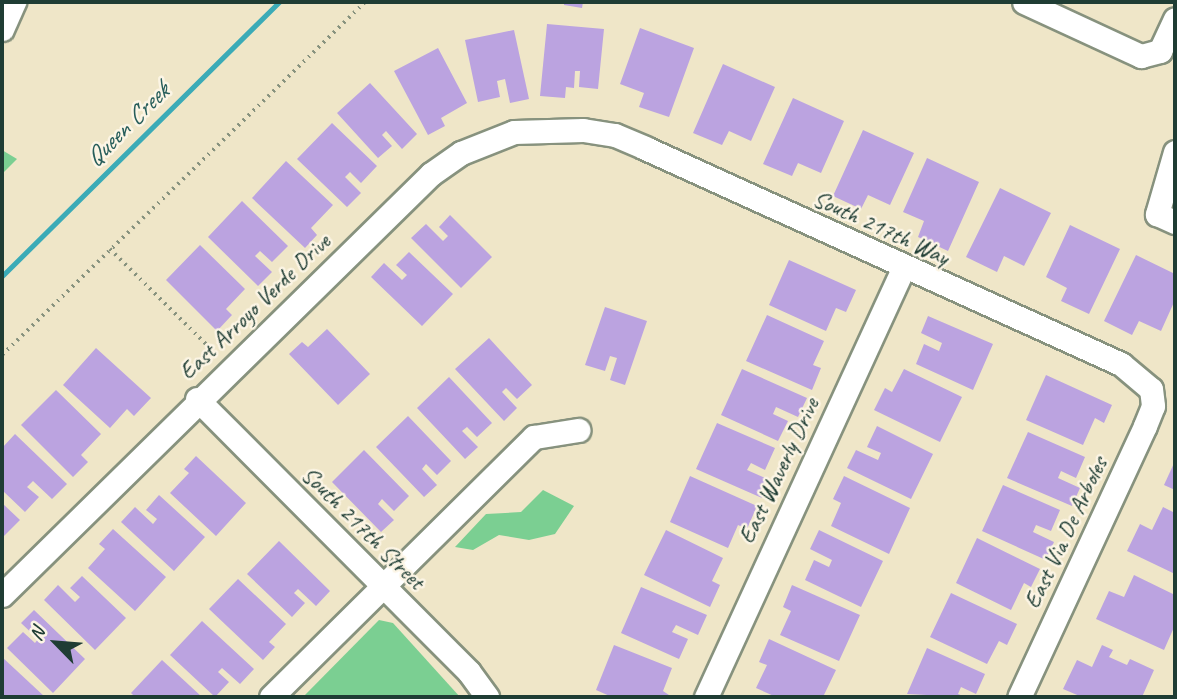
<!DOCTYPE html>
<html>
<head>
<meta charset="utf-8">
<style>
	body { margin:0 }
	#map { position:relative; width:1177px; height:699px; overflow:hidden; background:#efe6c8; font-family:Caveat,sans-serif }
	div>[style] { position:absolute }
	[style*='--x'] { left:calc(var(--x)*1px); top:calc(var(--y)*1px); width:calc(var(--w)*1px); rotate:calc(var(--a)*1deg) }
	.green>* { inset:0; background:#7bcf92 }
	.stream>* { height:5px; margin:-2.5px; padding:0 2.5px; transform-origin:2.5px; border-radius:2.5px; background:#3babb7 }
	.building>* { inset:0; background:#bba3e0 }
	.path>* { height:3.5px; margin-top:-1.75px; transform-origin:0; background:repeating-linear-gradient(90deg,#87927e 0 2px,transparent 0 7px) }
	.roads { filter:drop-shadow(2px 0 #87927e) drop-shadow(-2px 0 #87927e) drop-shadow(0 2px #87927e) drop-shadow(0 -2px #87927e) }
	.minor>* { height:23px; margin:-11.5px; padding:0 11.5px; transform-origin:11.5px; border-radius:11.5px; background:#fff }
	span { translate:-50% -50%; white-space:nowrap; text-align:center; line-height:1.15; -webkit-text-stroke:5px #fcf5e5; paint-order:stroke }
	.street-label { font-size:24px; color:#1f3d34 }
	.water-label { font-size:26px; color:#275e5b; font-style:italic }
	.frame { position:absolute; inset:0; border:4px solid #1f3d34; pointer-events:none }
	.north { position:absolute; left:21px; top:608px; width:70px; height:70px; -webkit-text-stroke:5px #fcf5e5; paint-order:stroke; rotate:295deg; font-size:19px; font-weight:700; line-height:28px; text-align:center; color:#1f3d34 }
	.north::after { content:''; display:block; margin:auto; width:24px; height:32px; background:#1f3d34; clip-path:polygon(50% 0,100% 100%,50% 72%,0 100%) }
</style>
</head>
<body>
<div id="map">
	<div class="green">
		<i style="clip-path:polygon(2px 150px,17px 159px,2px 174px)"></i>
		<i style="clip-path:polygon(543px 490px,574px 506px,555px 534px,529px 540px,499px 535px,473px 550px,455px 547px,486px 514px,521px 512px)"></i>
		<i style="clip-path:polygon(379px 620px,393px 623px,460px 697px,303px 697px)"></i>
	</div>
	<div class="stream">
		<i style="--x:2;--y:276;--w:390;--a:-44.7"></i>
	</div>
	<div class="building">
		<i style="clip-path:polygon(564px 2px,583px 2px,582px 8px,564px 5px)"></i>
		<i style="clip-path:polygon(547px 24px,604px 29px,598px 89px,579px 87px,580px 71px,575px 71px,574px 88px,566px 87px,565px 98px,540px 96px)"></i>
		<i style="clip-path:polygon(640px 28px,694px 48px,669px 117px,639px 107px,644px 93px,620px 84px)"></i>
		<i style="clip-path:polygon(514px 30px,529px 99px,510px 103px,505px 79px,497px 81px,500px 97px,478px 102px,465px 40px)"></i>
		<i style="clip-path:polygon(438px 48px,467px 103px,441px 118px,445px 126px,428px 135px,394px 71px)"></i>
		<i style="clip-path:polygon(723px 64px,775px 87px,751px 141px,729px 131px,722px 145px,693px 133px)"></i>
		<i style="clip-path:polygon(370px 83px,417px 134px,402px 149px,386px 131px,382px 135px,392px 146px,378px 158px,337px 113px)"></i>
		<i style="clip-path:polygon(793px 98px,844px 121px,821px 173px,798px 163px,792px 176px,763px 164px)"></i>
		<i style="clip-path:polygon(332px 123px,377px 166px,361px 183px,350px 172px,345px 177px,361px 193px,347px 207px,297px 159px)"></i>
		<i style="clip-path:polygon(863px 130px,914px 153px,890px 205px,868px 195px,861px 209px,833px 196px)"></i>
		<i style="clip-path:polygon(927px 158px,979px 182px,948px 251px,918px 237px,924px 221px,903px 212px)"></i>
		<i style="clip-path:polygon(286px 161px,333px 205px,311px 228px,317px 235px,305px 248px,252px 198px)"></i>
		<i style="clip-path:polygon(1000px 188px,1051px 213px,1024px 266px,1004px 256px,997px 272px,966px 257px)"></i>
		<i style="clip-path:polygon(242px 201px,288px 246px,272px 262px,260px 251px,255px 256px,272px 272px,258px 286px,208px 237px)"></i>
		<i style="clip-path:polygon(450px 215px,492px 257px,461px 288px,411px 238px,426px 224px,443px 241px,448px 236px,439px 227px)"></i>
		<i style="clip-path:polygon(1070px 225px,1120px 249px,1089px 314px,1061px 301px,1067px 288px,1046px 277px)"></i>
		<i style="clip-path:polygon(200px 245px,245px 289px,226px 309px,232px 315px,217px 331px,166px 280px)"></i>
		<i style="clip-path:polygon(409px 252px,453px 294px,422px 326px,371px 277px,384px 263px,402px 280px,407px 275px,396px 265px)"></i>
		<i style="clip-path:polygon(1136px 255px,1175px 274px,1175px 300px,1161px 331px,1139px 321px,1132px 335px,1104px 321px)"></i>
		<i style="clip-path:polygon(789px 260px,856px 290px,846px 312px,836px 308px,826px 331px,769px 305px)"></i>
		<i style="clip-path:polygon(605px 307px,647px 321px,625px 385px,610px 380px,617px 358px,610px 356px,605px 371px,585px 365px)"></i>
		<i style="clip-path:polygon(767px 315px,824px 341px,813px 365px,821px 368px,812px 390px,746px 361px)"></i>
		<i style="clip-path:polygon(928px 316px,993px 344px,973px 390px,916px 364px,924px 344px,939px 351px,942px 343px,921px 333px)"></i>
		<i style="clip-path:polygon(327px 329px,370px 374px,338px 405px,289px 354px,302px 342px,308px 347px)"></i>
		<i style="clip-path:polygon(489px 338px,532px 385px,517px 399px,506px 388px,502px 392px,517px 408px,504px 421px,455px 369px)"></i>
		<i style="clip-path:polygon(96px 348px,151px 398px,134px 416px,127px 409px,110px 428px,63px 385px)"></i>
		<i style="clip-path:polygon(742px 369px,807px 398px,798px 417px,776px 407px,773px 414px,788px 421px,778px 441px,721px 415px)"></i>
		<i style="clip-path:polygon(904px 369px,962px 397px,940px 442px,874px 410px,885px 388px,892px 392px)"></i>
		<i style="clip-path:polygon(1046px 375px,1112px 405px,1104px 423px,1095px 418px,1083px 445px,1026px 420px)"></i>
		<i style="clip-path:polygon(449px 377px,492px 423px,477px 437px,467px 427px,462px 431px,478px 447px,465px 459px,417px 408px)"></i>
		<i style="clip-path:polygon(56px 390px,101px 434px,81px 455px,88px 462px,73px 477px,21px 425px)"></i>
		<i style="clip-path:polygon(408px 416px,451px 461px,437px 475px,426px 464px,422px 469px,437px 485px,424px 497px,376px 447px)"></i>
		<i style="clip-path:polygon(717px 423px,775px 448px,765px 470px,751px 463px,747px 470px,770px 480px,762px 498px,696px 469px)"></i>
		<i style="clip-path:polygon(877px 426px,933px 454px,911px 499px,847px 468px,856px 450px,878px 460px,881px 453px,867px 447px)"></i>
		<i style="clip-path:polygon(1028px 432px,1085px 457px,1076px 478px,1061px 471px,1058px 478px,1080px 488px,1072px 506px,1007px 478px)"></i>
		<i style="clip-path:polygon(15px 434px,67px 484px,52px 499px,33px 481px,27px 487px,39px 497px,25px 512px,2px 490px,2px 448px)"></i>
		<i style="clip-path:polygon(364px 450px,409px 496px,394px 511px,382px 499px,378px 504px,394px 520px,381px 532px,332px 482px)"></i>
		<i style="clip-path:polygon(196px 456px,246px 503px,216px 536px,170px 493px,189px 473px,184px 469px)"></i>
		<i style="clip-path:polygon(1175px 461px,1175px 490px,1164px 485px)"></i>
		<i style="clip-path:polygon(690px 476px,757px 506px,747px 529px,738px 525px,728px 548px,670px 522px)"></i>
		<i style="clip-path:polygon(844px 476px,910px 508px,889px 554px,831px 526px,841px 503px,833px 499px)"></i>
		<i style="clip-path:polygon(1003px 485px,1060px 510px,1051px 531px,1036px 525px,1033px 532px,1054px 542px,1046px 560px,982px 531px)"></i>
		<i style="clip-path:polygon(159px 495px,205px 537px,174px 571px,121px 522px,135px 507px,153px 524px,157px 519px,146px 510px)"></i>
		<i style="clip-path:polygon(2px 503px,20px 520px,3px 537px,2px 536px)"></i>
		<i style="clip-path:polygon(1163px 507px,1175px 513px,1175px 574px,1127px 551px,1140px 524px,1152px 530px)"></i>
		<i style="clip-path:polygon(113px 529px,166px 577px,135px 611px,88px 568px,105px 549px,99px 544px)"></i>
		<i style="clip-path:polygon(666px 530px,723px 558px,712px 581px,720px 585px,710px 607px,644px 575px)"></i>
		<i style="clip-path:polygon(819px 530px,883px 561px,861px 607px,805px 580px,814px 560px,829px 567px,832px 560px,810px 549px)"></i>
		<i style="clip-path:polygon(977px 538px,1040px 569px,1031px 587px,1024px 583px,1011px 610px,956px 583px)"></i>
		<i style="clip-path:polygon(279px 541px,330px 591px,316px 606px,298px 589px,294px 593px,305px 603px,292px 617px,247px 574px)"></i>
		<i style="clip-path:polygon(1134px 575px,1175px 595px,1175px 625px,1164px 650px,1096px 619px,1109px 591px,1124px 597px)"></i>
		<i style="clip-path:polygon(82px 576px,126px 618px,95px 650px,44px 600px,58px 585px,75px 602px,80px 597px,70px 588px)"></i>
		<i style="clip-path:polygon(238px 579px,286px 624px,269px 642px,275px 647px,263px 660px,209px 609px)"></i>
		<i style="clip-path:polygon(792px 585px,860px 615px,839px 661px,780px 635px,791px 611px,783px 607px)"></i>
		<i style="clip-path:polygon(641px 587px,707px 615px,698px 635px,676px 625px,672px 632px,688px 639px,679px 659px,621px 633px)"></i>
		<i style="clip-path:polygon(951px 593px,1017px 624px,1007px 645px,999px 641px,987px 664px,930px 637px)"></i>
		<i style="clip-path:polygon(34px 610px,85px 659px,53px 693px,7px 648px,23px 632px,35px 643px,38px 639px,21px 623px)"></i>
		<i style="clip-path:polygon(202px 621px,254px 669px,240px 684px,222px 668px,218px 672px,229px 682px,215px 697px,170px 655px)"></i>
		<i style="clip-path:polygon(769px 639px,836px 670px,823px 697px,776px 697px,756px 688px,767px 665px,759px 662px)"></i>
		<i style="clip-path:polygon(614px 645px,672px 668px,663px 691px,672px 697px,612px 697px,596px 690px)"></i>
		<i style="clip-path:polygon(1102px 645px,1113px 650px,1109px 657px,1127px 665px,1130px 659px,1154px 670px,1142px 697px,1082px 697px,1063px 689px,1077px 660px,1092px 667px)"></i>
		<i style="clip-path:polygon(927px 648px,985px 674px,976px 694px,961px 687px,958px 694px,966px 697px,907px 694px)"></i>
		<i style="clip-path:polygon(2px 657px,45px 697px,2px 697px)"></i>
		<i style="clip-path:polygon(162px 660px,202px 697px,135px 697px,131px 693px)"></i>
	</div>
	<div class="path">
		<i style="--x:110;--y:249;--w:152;--a:44.7"></i>
		<i style="--x:2;--y:355;--w:506;--a:-44.2"></i>
	</div>
	<div class="roads">
		<div class="minor">
			<i style="--x:1024;--y:2;--w:129;--a:24.8"></i>
			<i style="--x:1141;--y:56;--w:20;--a:-15"></i>
			<i style="--x:1160;--y:51;--w:35;--a:-65"></i>
			<i style="--x:2;--y:29;--w:30;--a:-66"></i>
			<i style="--x:1175;--y:152;--w:65;--a:106.2"></i>
			<i style="--x:1157;--y:214;--w:20;--a:24"></i>
			<i style="--x:197;--y:399;--w:385;--a:45.1"></i>
			<i style="--x:469;--y:672;--w:31;--a:54"></i>
			<i style="--x:2;--y:595;--w:601;--a:-44.46"></i>
			<i style="--x:431;--y:174;--w:37;--a:-35"></i>
			<i style="--x:461;--y:153;--w:57;--a:-21.6"></i>
			<i style="--x:514;--y:132;--w:69;--a:-1.7"></i>
			<i style="--x:583;--y:130;--w:32;--a:9"></i>
			<i style="--x:615;--y:135;--w:33;--a:23"></i>
			<i style="--x:645;--y:148;--w:523;--a:24.41"></i>
			<i style="--x:1121;--y:364;--w:39;--a:40"></i>
			<i style="--x:1151;--y:389;--w:17;--a:83"></i>
			<i style="--x:1153;--y:406;--w:22;--a:112"></i>
			<i style="--x:1145;--y:426;--w:299;--a:114.9"></i>
			<i style="--x:271;--y:697;--w:370;--a:-44.7"></i>
			<i style="--x:534;--y:437;--w:45;--a:-9"></i>
			<i style="--x:706;--y:697;--w:472;--a:-65.3"></i>
		</div>
	</div>
	<div class="street-label">
		<span style="left:881px;top:228px;rotate:25deg">South 217th Way</span>
		<span style="left:255px;top:307px;rotate:-44deg">East Arroyo Verde Drive</span>
		<span style="left:779px;top:471px;rotate:-65deg">East Waverly Drive</span>
		<span style="left:363px;top:528px;rotate:45deg">South 217th Street</span>
		<span style="left:1066px;top:533px;rotate:-65deg">East Via De Arboles</span>
	</div>
	<div class="water-label">
		<span style="left:127px;top:125px;rotate:-45deg">Queen Creek</span>
	</div>
	<div class="frame"></div>
	<div class="north">N</div>
</div>
</body>
</html>
